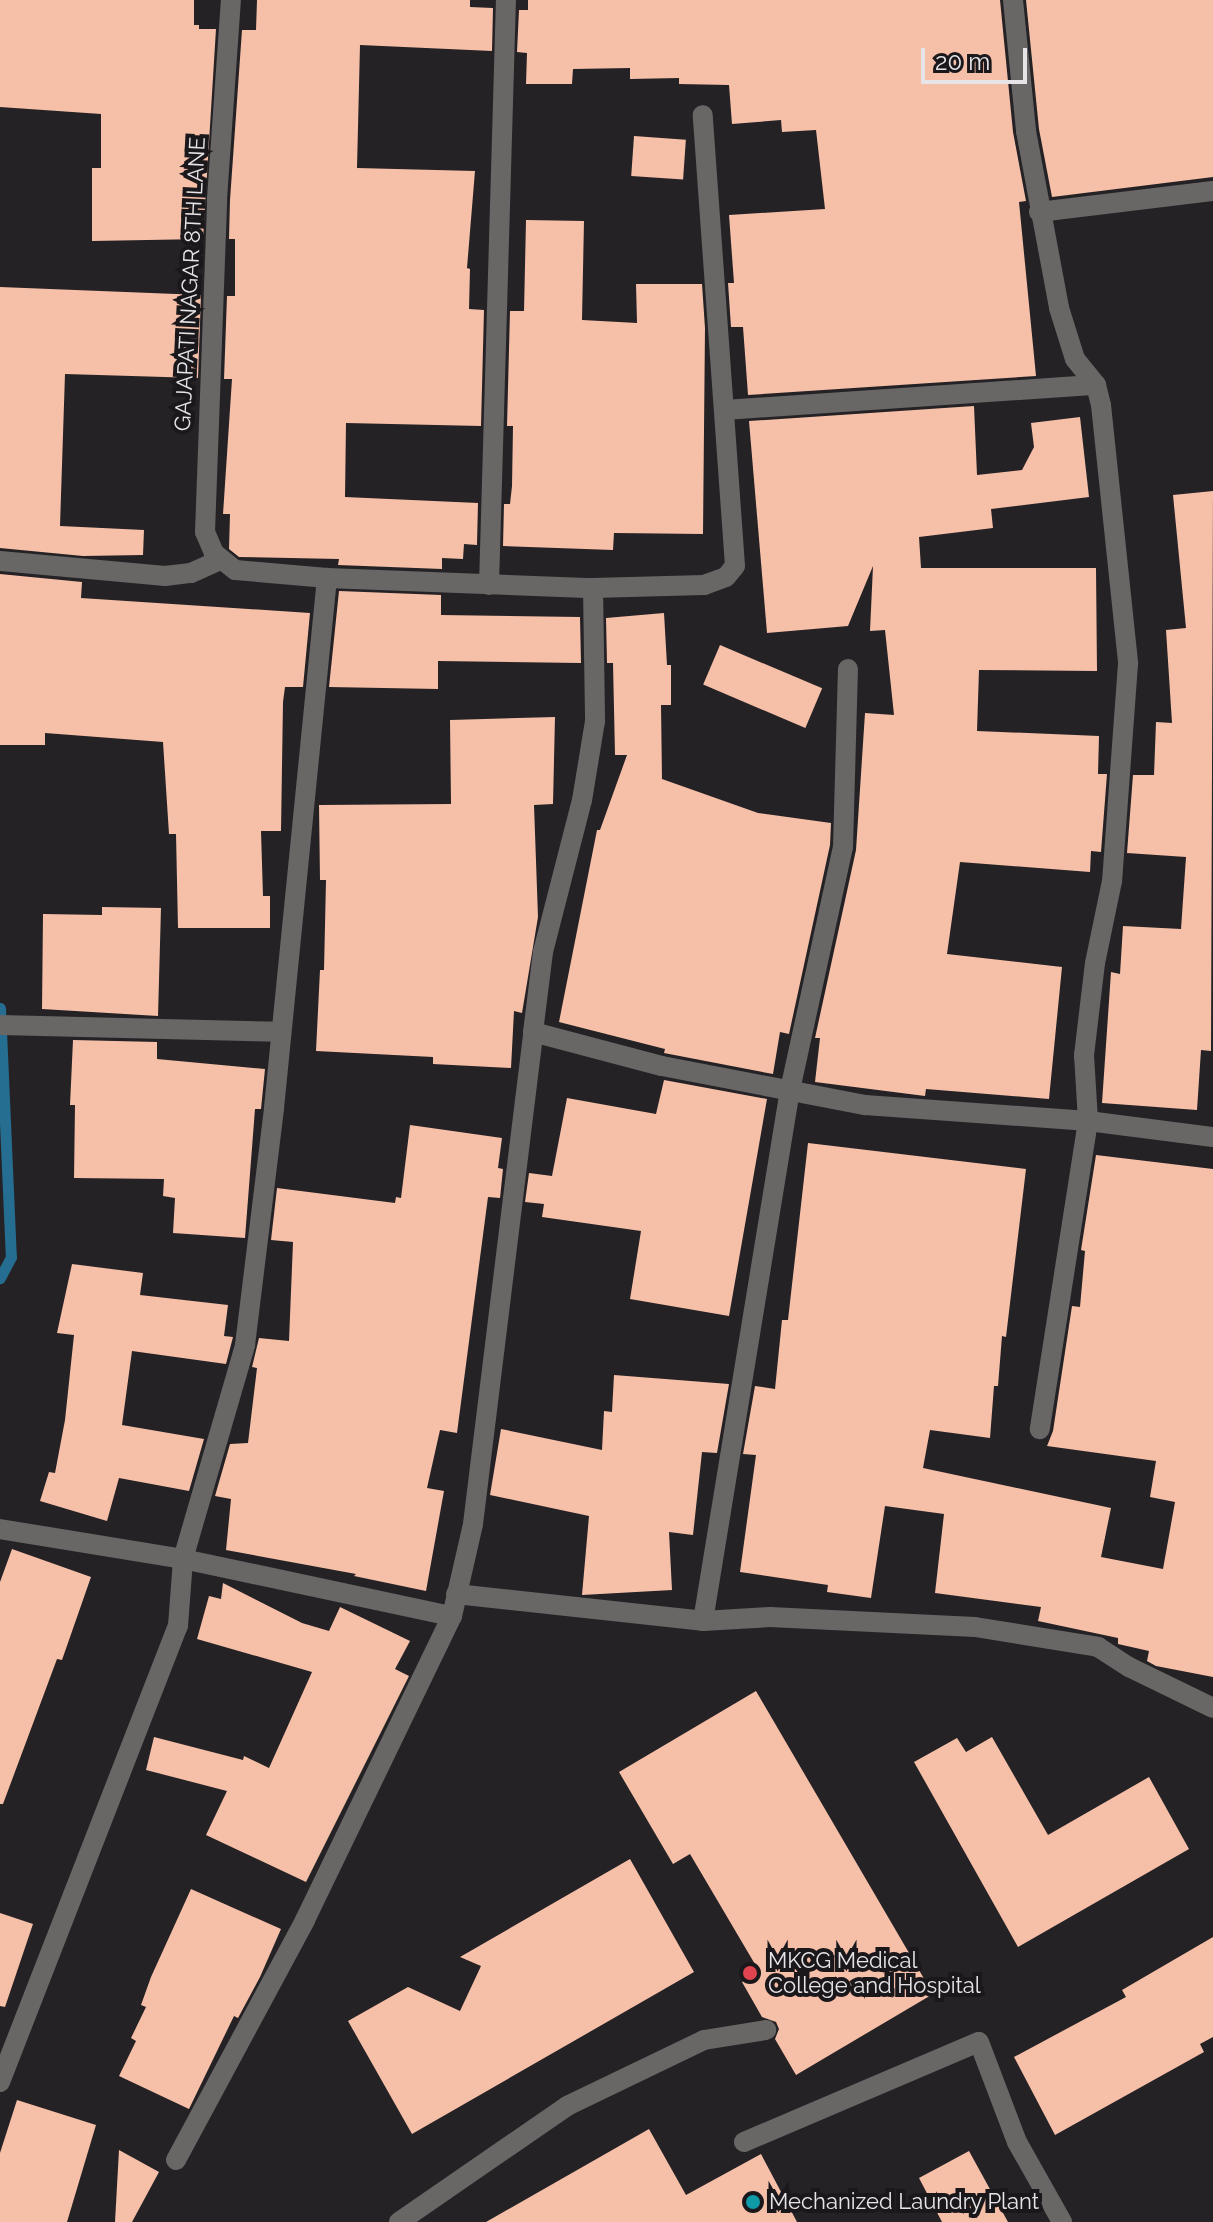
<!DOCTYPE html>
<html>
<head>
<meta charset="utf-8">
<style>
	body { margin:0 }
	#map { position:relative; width:1213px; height:2222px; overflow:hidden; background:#252226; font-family:Raleway,sans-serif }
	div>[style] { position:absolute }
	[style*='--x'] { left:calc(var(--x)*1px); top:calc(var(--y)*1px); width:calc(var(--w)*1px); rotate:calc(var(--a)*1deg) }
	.stream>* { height:11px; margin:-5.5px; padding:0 5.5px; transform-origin:5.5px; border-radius:5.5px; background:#266e91 }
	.building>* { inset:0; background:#f6bfa8; transform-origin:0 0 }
	.service>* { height:20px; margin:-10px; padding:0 10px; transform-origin:10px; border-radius:10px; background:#696666 }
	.minor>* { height:20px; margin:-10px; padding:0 10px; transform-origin:10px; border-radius:10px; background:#696666 }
	.dots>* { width:22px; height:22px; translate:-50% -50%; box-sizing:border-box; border:4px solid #1b181c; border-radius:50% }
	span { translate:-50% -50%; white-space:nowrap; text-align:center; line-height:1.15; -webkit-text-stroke:8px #1b181c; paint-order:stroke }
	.street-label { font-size:22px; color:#e6e4e7 }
	.poi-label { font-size:22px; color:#e6e4e7 }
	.left { translate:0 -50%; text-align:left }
	.scale { position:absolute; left:921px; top:48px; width:106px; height:36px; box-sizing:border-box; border:4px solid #e6e4e7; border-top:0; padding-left:10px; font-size:24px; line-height:28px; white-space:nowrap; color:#e6e4e7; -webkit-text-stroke:6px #1b181c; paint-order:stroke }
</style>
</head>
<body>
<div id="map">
	<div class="stream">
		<i style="--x:0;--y:1008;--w:249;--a:87.5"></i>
		<i style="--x:11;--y:1257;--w:24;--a:118"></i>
	</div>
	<div class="building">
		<i style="clip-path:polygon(0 0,194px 0,194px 25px,199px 25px,199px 29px,216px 29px,203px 239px,92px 241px,92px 168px,101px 168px,101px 114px,0 107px)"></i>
		<i style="clip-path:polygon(257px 0,470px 0,470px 7px,493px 8px,492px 51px,360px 45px,357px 168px,475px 171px,467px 268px,470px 269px,469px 309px,484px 310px,481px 426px,346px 423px,345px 497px,478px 503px,477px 545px,464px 544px,463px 559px,442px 558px,442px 569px,338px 565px,339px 559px,239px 557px,229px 549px,230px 514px,223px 514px,232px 379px,224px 379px,227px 296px,235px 296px,235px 239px,229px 239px,230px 200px,242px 30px,256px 30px)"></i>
		<i style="clip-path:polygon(528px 0,1000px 0,1013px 132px,1026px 201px,1019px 202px,1036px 376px,748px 395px,743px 327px,731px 327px,728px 283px,734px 283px,729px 215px,825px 209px,816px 130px,782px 132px,781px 120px,732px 124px,729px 85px,679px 84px,679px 78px,630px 79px,630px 68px,573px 69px,572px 84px,526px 84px,527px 53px,517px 52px,519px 10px,528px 10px)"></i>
		<i style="clip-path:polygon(1026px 0,1213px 0,1213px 177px,1052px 197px,1039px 129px)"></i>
		<i style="left:634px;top:136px;width:52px;height:40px;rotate:4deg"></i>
		<i style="clip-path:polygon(526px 220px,584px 221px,582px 320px,637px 323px,636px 284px,702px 284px,705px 328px,703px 534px,614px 533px,613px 550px,503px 546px,504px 504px,510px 504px,512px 486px,513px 426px,507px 426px,510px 311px,524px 311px)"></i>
		<i style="clip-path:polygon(0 287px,201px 295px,198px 378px,65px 374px,60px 526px,144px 530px,143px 555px,83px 556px,0 548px)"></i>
		<i style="clip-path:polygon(974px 406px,977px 475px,1022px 470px,1034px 447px,1031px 423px,1080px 417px,1089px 497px,991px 509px,993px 528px,919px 537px,921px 568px,1096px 568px,1097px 671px,979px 670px,977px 731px,1099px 736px,1098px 774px,1107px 774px,1101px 852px,1091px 851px,1090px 872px,960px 862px,947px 954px,1062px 967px,1049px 1099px,926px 1089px,925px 1096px,815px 1082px,820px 1038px,815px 1038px,856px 850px,865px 713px,894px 715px,885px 630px,870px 631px,873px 566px,848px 626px,767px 633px,749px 421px)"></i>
		<i style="clip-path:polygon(1213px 491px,1211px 1051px,1201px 1050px,1197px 1110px,1102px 1103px,1111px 972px,1120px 974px,1123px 926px,1181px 929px,1186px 857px,1127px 853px,1133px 775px,1154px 775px,1156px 722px,1172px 723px,1166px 630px,1186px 628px,1173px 495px)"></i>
		<i style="clip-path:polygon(0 574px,82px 582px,81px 598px,310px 613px,303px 687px,285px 687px,283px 702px,281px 831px,261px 831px,263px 896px,270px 896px,270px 928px,178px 928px,176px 834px,169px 834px,163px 742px,45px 733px,45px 745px,0 745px)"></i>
		<i style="clip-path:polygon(339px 591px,441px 595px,441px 615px,580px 617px,581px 663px,438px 661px,438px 689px,329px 687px)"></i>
		<i style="clip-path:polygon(664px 613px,667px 665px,671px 665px,671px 705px,661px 705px,662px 779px,758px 813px,831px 823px,830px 845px,789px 1034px,780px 1032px,773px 1074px,664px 1053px,665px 1049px,559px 1022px,597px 830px,600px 830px,627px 755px,615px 755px,613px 663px,607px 663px,606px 618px)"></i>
		<i style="left:720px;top:645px;width:111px;height:43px;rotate:23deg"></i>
		<i style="clip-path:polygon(555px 717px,553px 804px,534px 805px,538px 917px,522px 1013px,514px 1011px,511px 1068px,433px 1064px,433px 1057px,316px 1051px,320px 970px,324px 970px,326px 880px,320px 880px,319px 805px,451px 804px,450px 720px)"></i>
		<i style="clip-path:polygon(102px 907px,161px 908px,158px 1016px,42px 1009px,43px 914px,102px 915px)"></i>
		<i style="clip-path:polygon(73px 1040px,157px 1042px,157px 1059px,265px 1069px,261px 1109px,255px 1109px,245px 1238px,173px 1233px,175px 1198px,163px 1196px,164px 1179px,74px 1178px,75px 1105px,70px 1105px)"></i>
		<i style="clip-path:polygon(664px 1080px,767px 1099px,729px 1316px,630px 1299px,641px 1231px,542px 1217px,544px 1204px,525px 1202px,529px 1173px,552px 1176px,567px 1098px,656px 1114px)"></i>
		<i style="clip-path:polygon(410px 1125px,502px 1138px,498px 1168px,503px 1169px,500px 1198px,488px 1197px,457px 1433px,440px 1430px,427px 1488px,444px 1491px,426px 1591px,354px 1576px,356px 1574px,226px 1550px,231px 1499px,215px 1496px,230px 1444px,248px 1443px,257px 1368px,252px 1367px,259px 1338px,289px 1341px,293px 1242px,271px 1240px,277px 1188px,395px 1203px,396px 1197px,401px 1198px)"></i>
		<i style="clip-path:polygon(808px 1143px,1026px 1169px,1006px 1337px,1002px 1336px,998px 1386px,994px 1386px,990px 1438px,930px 1430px,923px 1468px,1111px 1508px,1101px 1557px,1163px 1569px,1175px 1502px,1150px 1497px,1156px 1461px,1047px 1446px,1053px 1431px,1072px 1306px,1080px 1307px,1085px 1251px,1081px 1250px,1096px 1155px,1213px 1169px,1213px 1677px,1156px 1666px,1147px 1661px,1149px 1651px,1118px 1644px,1118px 1638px,1038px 1621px,1041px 1607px,935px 1593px,944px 1514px,885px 1506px,871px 1598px,827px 1592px,828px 1585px,740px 1572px,756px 1455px,743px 1454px,755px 1386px,775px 1389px,782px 1320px,788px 1320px)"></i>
		<i style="clip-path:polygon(72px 1264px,143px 1273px,140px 1295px,228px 1305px,224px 1336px,233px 1337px,226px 1364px,132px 1351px,122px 1425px,204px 1439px,189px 1491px,119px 1478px,107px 1521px,40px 1501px,49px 1472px,55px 1473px,65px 1420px,74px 1335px,57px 1333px)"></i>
		<i style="clip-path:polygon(614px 1375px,729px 1384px,717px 1453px,702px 1452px,693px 1535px,669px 1532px,672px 1590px,582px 1595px,589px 1516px,490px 1495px,501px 1429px,602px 1450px,604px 1411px,612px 1412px)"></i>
		<i style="clip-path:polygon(12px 1549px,91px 1577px,62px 1660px,57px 1659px,3px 1804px,0 1804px,0 1582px)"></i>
		<i style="clip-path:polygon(223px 1583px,302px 1623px,329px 1631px,340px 1607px,410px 1641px,395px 1669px,409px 1676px,306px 1882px,206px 1835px,227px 1791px,146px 1770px,154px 1737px,243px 1760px,244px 1756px,269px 1768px,312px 1672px,197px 1639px,209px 1596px,221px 1599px)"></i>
		<i style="clip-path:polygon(756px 1691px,933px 1994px,796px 2075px,775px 2039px,779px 2029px,776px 2022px,762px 2017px,742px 1982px,759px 1971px,690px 1854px,673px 1864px,619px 1772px)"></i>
		<i style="clip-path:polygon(992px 1737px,1048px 1835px,1149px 1777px,1189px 1849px,1018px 1947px,914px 1762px,957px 1738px,966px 1752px)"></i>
		<i style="clip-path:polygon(630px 1859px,694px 1972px,412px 2134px,348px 2021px,408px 1987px,460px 2011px,481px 1966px,460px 1957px)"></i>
		<i style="clip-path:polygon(191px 1889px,281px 1929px,260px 1977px,238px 2018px,234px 2016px,189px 2109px,119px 2076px,136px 2041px,131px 2038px,146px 2007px,141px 2005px,151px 1977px)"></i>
		<i style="clip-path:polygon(0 1913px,33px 1924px,5px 2007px,0 2006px)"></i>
		<i style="clip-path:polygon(1213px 1937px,1213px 2037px,1200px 2044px,1204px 2052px,1055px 2135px,1014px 2057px,1126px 1997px,1122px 1990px)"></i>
		<i style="clip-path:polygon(17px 2100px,96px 2125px,67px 2222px,0 2222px,0 2153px)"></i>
		<i style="clip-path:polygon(649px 2129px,686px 2195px,761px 2154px,797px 2222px,486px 2222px)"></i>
		<i style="clip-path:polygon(119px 2150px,159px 2172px,132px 2222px,115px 2222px)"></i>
		<i style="clip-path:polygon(969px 2151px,1008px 2222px,942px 2222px,919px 2178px)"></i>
	</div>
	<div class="service">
		<i style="--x:327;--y:578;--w:266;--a:2.2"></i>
		<i style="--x:593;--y:588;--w:133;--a:89.1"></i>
		<i style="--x:595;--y:721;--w:80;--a:99.3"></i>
		<i style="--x:582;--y:800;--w:157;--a:104.4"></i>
		<i style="--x:543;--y:952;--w:81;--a:97.1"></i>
	</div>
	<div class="minor">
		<i style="--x:1013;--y:0;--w:132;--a:84.3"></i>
		<i style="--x:1026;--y:131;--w:180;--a:79.4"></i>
		<i style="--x:1059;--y:308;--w:53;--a:72.6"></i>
		<i style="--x:1075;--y:359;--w:33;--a:51"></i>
		<i style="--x:1096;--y:385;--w:21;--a:76"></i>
		<i style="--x:1101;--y:405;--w:260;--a:84"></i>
		<i style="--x:1128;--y:664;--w:218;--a:94.2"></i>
		<i style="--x:1112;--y:881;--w:84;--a:101.7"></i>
		<i style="--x:1095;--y:963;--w:93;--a:96.8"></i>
		<i style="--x:1084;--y:1055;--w:66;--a:86.5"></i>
		<i style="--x:1088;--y:1121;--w:312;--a:98.9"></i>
		<i style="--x:1039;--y:212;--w:175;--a:-6.9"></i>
		<i style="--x:725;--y:410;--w:372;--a:-3.9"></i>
		<i style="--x:0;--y:561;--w:166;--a:5.2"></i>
		<i style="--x:165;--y:576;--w:26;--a:-7"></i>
		<i style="--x:191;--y:573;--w:32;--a:-24"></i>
		<i style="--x:489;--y:585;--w:585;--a:-88.34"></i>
		<i style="--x:593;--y:588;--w:111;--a:-1.5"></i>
		<i style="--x:704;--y:585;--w:23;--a:-20"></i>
		<i style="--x:726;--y:577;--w:14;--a:-51"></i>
		<i style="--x:735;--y:566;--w:452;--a:-94.1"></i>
		<i style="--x:0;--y:1025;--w:281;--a:1.4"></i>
		<i style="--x:0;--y:1529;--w:185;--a:9.3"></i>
		<i style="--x:183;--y:1559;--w:275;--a:12"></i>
		<i style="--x:456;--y:1594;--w:248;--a:6.2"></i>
		<i style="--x:703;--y:1621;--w:67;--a:-3.4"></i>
		<i style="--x:770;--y:1617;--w:205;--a:2.8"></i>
		<i style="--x:975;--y:1627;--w:125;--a:9.2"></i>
		<i style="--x:1098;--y:1647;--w:37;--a:33"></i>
		<i style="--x:1129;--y:1667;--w:93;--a:26"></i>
		<i style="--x:703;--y:1621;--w:538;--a:-80.7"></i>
		<i style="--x:790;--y:1090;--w:249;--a:-77.7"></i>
		<i style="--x:843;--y:847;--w:178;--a:-88.4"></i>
		<i style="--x:0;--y:2082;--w:490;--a:-68.7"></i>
		<i style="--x:178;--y:1626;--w:67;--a:-85.7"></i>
		<i style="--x:183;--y:1559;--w:223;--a:-73.8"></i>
		<i style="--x:245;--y:1345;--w:239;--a:-83"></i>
		<i style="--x:274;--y:1108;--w:533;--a:-84.29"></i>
		<i style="--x:327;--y:578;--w:92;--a:-175"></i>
		<i style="--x:235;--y:570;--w:27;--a:-141"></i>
		<i style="--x:214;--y:553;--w:23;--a:-113"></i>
		<i style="--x:205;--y:532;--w:333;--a:-87.9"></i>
		<i style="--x:217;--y:199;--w:199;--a:-86"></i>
		<i style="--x:744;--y:2142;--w:255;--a:-23.1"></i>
		<i style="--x:979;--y:2042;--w:107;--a:69.2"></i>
		<i style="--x:1017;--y:2142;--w:92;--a:60.6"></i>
		<i style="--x:176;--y:2160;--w:272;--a:-61.7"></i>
		<i style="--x:305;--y:1920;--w:338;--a:-64.2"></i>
		<i style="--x:452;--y:1616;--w:94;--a:-77.1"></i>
		<i style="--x:473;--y:1524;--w:496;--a:-83"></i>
		<i style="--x:533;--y:1032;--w:133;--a:14.8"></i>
		<i style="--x:662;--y:1066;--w:207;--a:10.9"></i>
		<i style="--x:865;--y:1105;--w:224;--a:4.1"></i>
		<i style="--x:1088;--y:1121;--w:126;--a:7.3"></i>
		<i style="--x:399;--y:2222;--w:204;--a:-34.6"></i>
		<i style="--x:567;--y:2106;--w:152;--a:-25.7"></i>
		<i style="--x:704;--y:2040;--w:63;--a:-9.2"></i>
	</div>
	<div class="dots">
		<i style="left:750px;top:1973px;background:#e0444e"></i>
		<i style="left:753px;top:2202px;background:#0f9aa8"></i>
	</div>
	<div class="street-label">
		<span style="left:190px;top:284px;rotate:-87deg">GAJAPATI NAGAR 8TH LANE</span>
	</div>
	<div class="poi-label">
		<span class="left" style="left:768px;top:1973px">MKCG Medical<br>College and Hospital</span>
		<span class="left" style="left:769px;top:2202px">Mechanized Laundry Plant</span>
	</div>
	<div class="scale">20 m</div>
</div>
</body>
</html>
